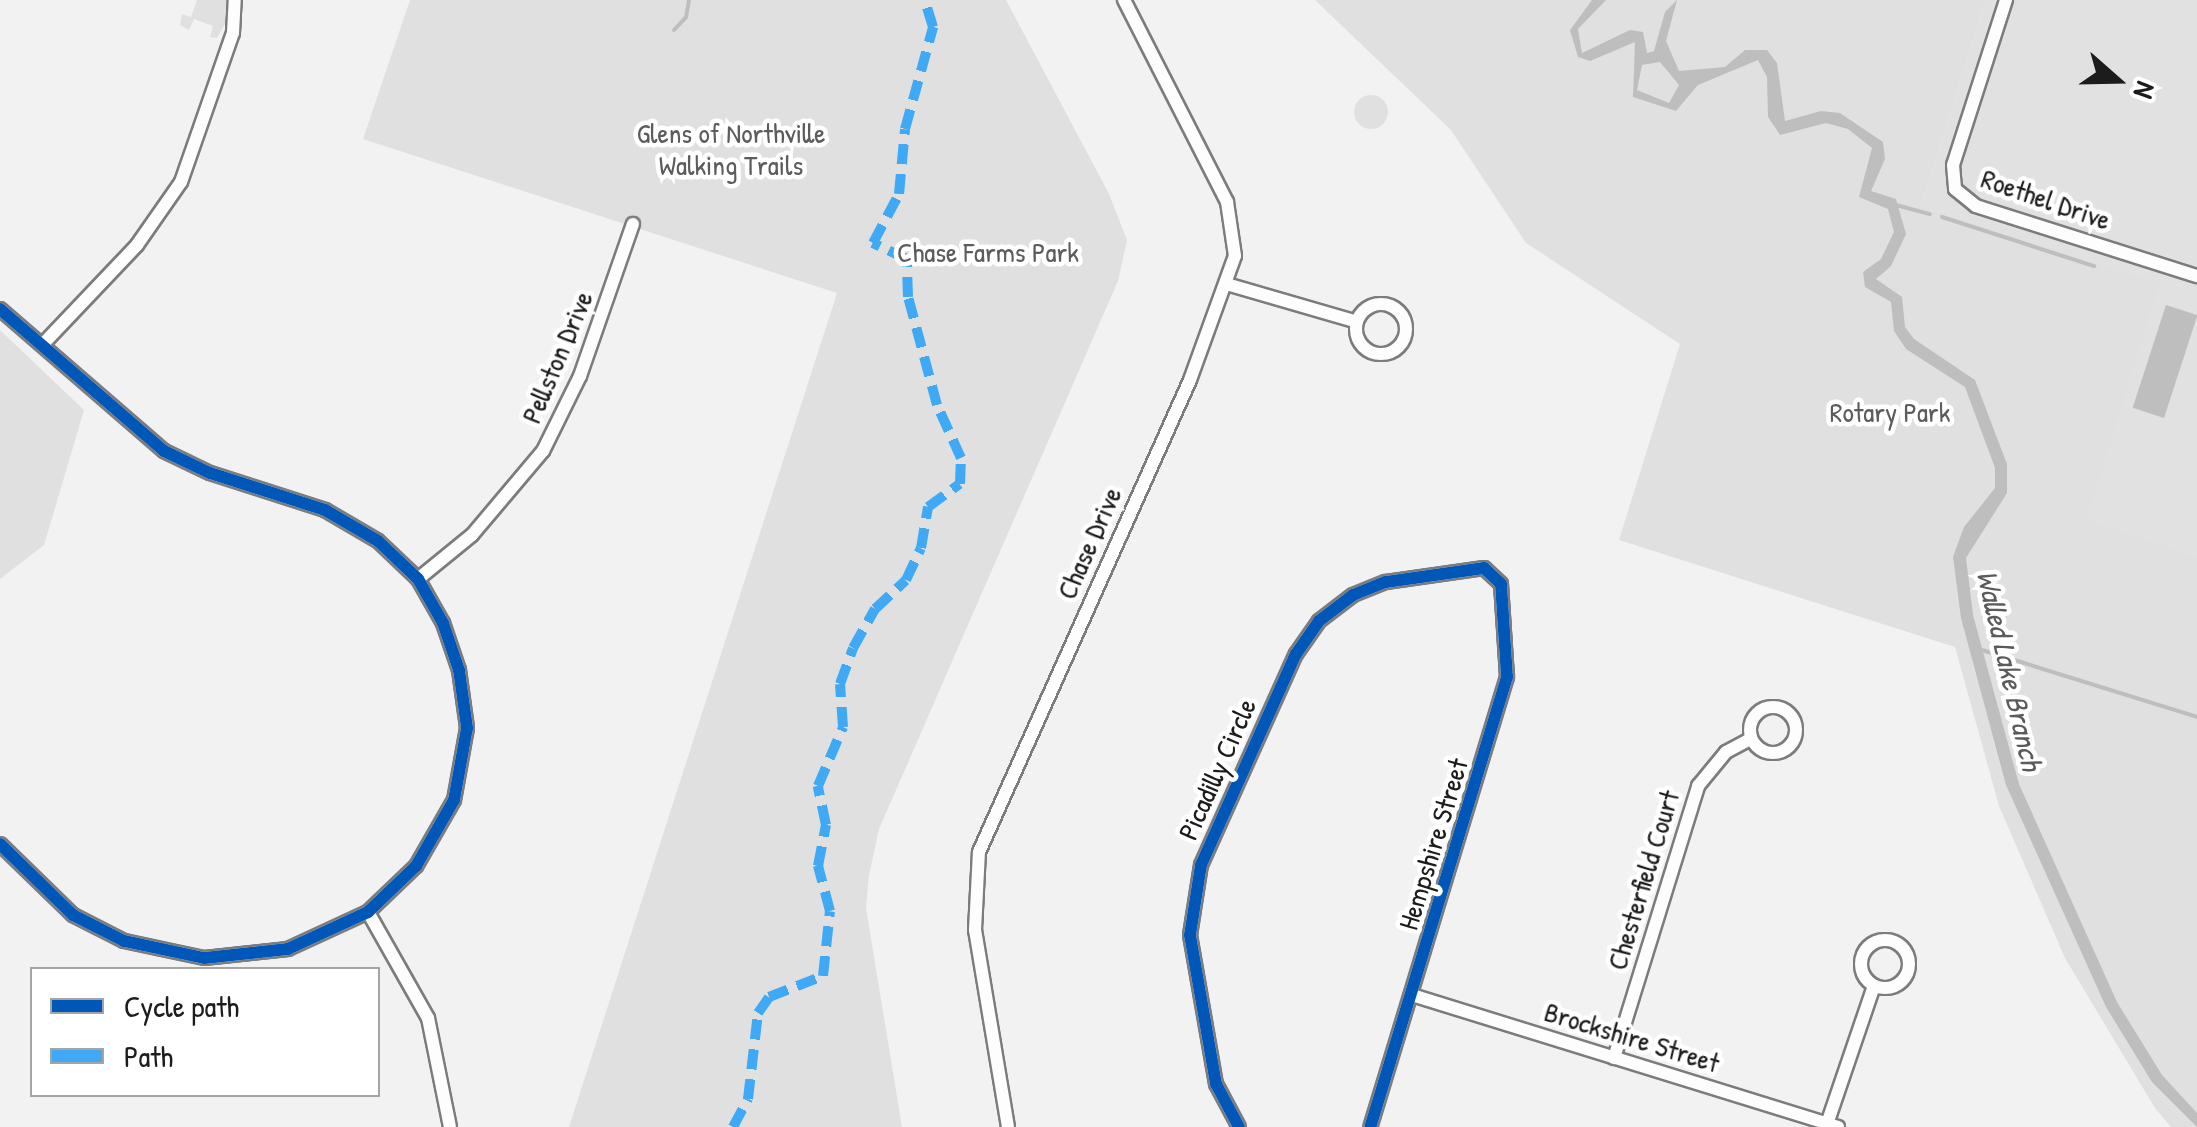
<!DOCTYPE html>
<html>
<head>
<meta charset="utf-8">
<style>
	body { margin:0 }
	#map { position:relative; width:2197px; height:1127px; overflow:hidden; background:#f2f2f2; font-family:"Patrick Hand",sans-serif }
	div>[style] { position:absolute }
	[style*='--x'] { left:calc(var(--x)*1px); top:calc(var(--y)*1px); width:calc(var(--w)*1px); rotate:calc(var(--a)*1deg) }
	.built>* { inset:0; background:#e1e1e1 }
	.green>* { inset:0; background:#e0e0e0 }
	.round { border-radius:50% }
	.water>* { inset:0; background:#bebebe; transform-origin:0 0 }
	.stream>* { height:4px; margin:-2px; padding:0 2px; transform-origin:2px; border-radius:2px; background:#bebebe }
	.roads { filter:drop-shadow(2px 0 #7c7c7c) drop-shadow(-2px 0 #7c7c7c) drop-shadow(0 2px #7c7c7c) drop-shadow(0 -2px #7c7c7c) }
	.street>* { height:12px; margin:-6px; padding:0 6px; transform-origin:6px; border-radius:6px; background:#fdfdfd }
	.street>.ring { margin:-6px; padding:0; box-sizing:content-box; background:none; border:12px solid #fdfdfd; border-radius:50% }
	.quiet>* { height:10px; margin-top:-5px; transform-origin:0; background:repeating-linear-gradient(90deg,#3fa9f5 0 20px,transparent 0 30px) }
	.cycleway>* { height:12px; margin:-6px; padding:0 6px; transform-origin:6px; border-radius:6px; background:#0057b8 }
	span { translate:-50% -50%; white-space:nowrap; text-align:center; line-height:1.15; -webkit-text-stroke:9px #fff; paint-order:stroke }
	.park-label { font-size:28px; color:#5c5c5c }
	.street-label { font-size:28px; color:#1c1c1c }
	.water-label { font-size:30px; color:#5b5b5b; font-style:italic }
	.legend { position:absolute; left:30px; top:967px; width:350px; height:130px; box-sizing:border-box; background:#fff; border:2px solid #a4a4a4; margin:0; padding:12px 18px; list-style:none; font-size:30px; color:#1c1c1c }
	.legend li { display:flex; align-items:center; gap:20px; height:50px }
	.legend b { width:50px; border:2px solid #a4a4a4 }
	.north { position:absolute; left:2067px; top:30px; width:100px; height:100px; -webkit-text-stroke:8px #fff; paint-order:stroke; rotate:110deg; font-size:28px; font-weight:700; line-height:40px; text-align:center; color:#1c1c1c }
	.north::after { content:''; display:block; margin:auto; width:35px; height:45px; background:#1c1c1c; clip-path:polygon(50% 0,100% 100%,50% 72%,0 100%) }
</style>
</head>
<body>
<div id="map">
	<div class="built">
		<i style="clip-path:polygon(1986px 0,2197px 0,2197px 557px,2085px 521px,1921px 207px)"></i>
	</div>
	<div class="green">
		<i style="clip-path:polygon(197px 0,226px 0,226px 22px,217px 38px,210px 37px,213px 26px,194px 19px,189px 30px,180px 25px,182px 14px,191px 17px)"></i>
		<i style="clip-path:polygon(410px 0,1006px 0,1109px 194px,1127px 240px,1118px 281px,879px 829px,869px 875px,866px 908px,902px 1127px,569px 1127px,837px 293px,363px 139px)"></i>
		<i style="clip-path:polygon(1315px 0,1986px 0,1921px 207px,2160px 284px,2086px 520px,2197px 557px,2197px 1127px,2171px 1127px,2155px 1108px,2065px 958px,1999px 806px,1955px 647px,1619px 540px,1680px 344px,1526px 243px,1451px 130px)"></i>
		<i class="round" style="left:1354px;top:95px;width:34px;height:34px"></i>
		<i style="clip-path:polygon(0 330px,84px 410px,44px 545px,0 579px)"></i>
	</div>
	<div class="water">
		<i style="clip-path:polygon(evenodd,1592px 0,1606px 0,1578px 29px,1582px 53px,1630px 30px,1643px 32px,1647px 53px,1654px 51px,1665px 12px,1677px 0,1666px 41px,1679px 71px,1725px 67px,1745px 50px,1767px 50px,1777px 63px,1785px 121px,1821px 111px,1840px 113px,1883px 142px,1885px 159px,1871px 191px,1896px 199px,1906px 234px,1891px 266px,1876px 279px,1902px 297px,1905px 327px,1914px 339px,1975px 380px,2007px 464px,2007px 493px,1966px 558px,1973px 615px,2019px 784px,2117px 1002px,2162px 1075px,2197px 1113px,2197px 1127px,2152px 1082px,2106px 1007px,2006px 785px,1961px 618px,1953px 557px,1964px 527px,1995px 488px,1995px 468px,1965px 387px,1906px 349px,1894px 331px,1891px 302px,1865px 287px,1863px 272px,1881px 259px,1894px 232px,1888px 209px,1859px 197px,1872px 148px,1848px 129px,1826px 123px,1780px 135px,1768px 117px,1767px 77px,1758px 60px,1698px 85px,1676px 111px,1633px 97px,1635px 42px,1590px 61px,1578px 57px,1570px 30px,1592px 0,1660px 62px,1679px 85px,1669px 103px,1637px 90px,1642px 65px,1660px 62px)"></i>
		<i style="left:2166px;top:305px;width:33px;height:108px;rotate:18deg"></i>
	</div>
	<div class="stream">
		<i style="--x:674;--y:30;--w:18;--a:-47"></i>
		<i style="--x:686;--y:17;--w:17;--a:-80"></i>
		<i style="--x:1896;--y:205;--w:35;--a:15"></i>
		<i style="--x:1942;--y:217;--w:160;--a:17.9"></i>
		<i style="--x:1982;--y:650;--w:225;--a:17.3"></i>
	</div>
	<div class="roads">
		<div class="street">
			<i style="--x:2006;--y:0;--w:173;--a:107.8"></i>
			<i style="--x:1953;--y:165;--w:24;--a:85"></i>
			<i style="--x:1955;--y:189;--w:27;--a:39"></i>
			<i style="--x:1976;--y:206;--w:232;--a:17.6"></i>
			<i style="--x:1230;--y:285;--w:132;--a:16.2"></i>
			<i class="ring" style="left:1356px;top:304px;width:38px;height:38px"></i>
			<i style="--x:0;--y:309;--w:217;--a:40.9"></i>
			<i style="--x:164;--y:451;--w:51;--a:25.6"></i>
			<i style="--x:210;--y:473;--w:121;--a:17.8"></i>
			<i style="--x:325;--y:510;--w:61;--a:30.3"></i>
			<i style="--x:378;--y:541;--w:55;--a:43.5"></i>
			<i style="--x:418;--y:579;--w:51;--a:60.4"></i>
			<i style="--x:443;--y:623;--w:50;--a:71.2"></i>
			<i style="--x:459;--y:670;--w:59;--a:82.1"></i>
			<i style="--x:467;--y:728;--w:73;--a:100.2"></i>
			<i style="--x:454;--y:800;--w:76;--a:119.9"></i>
			<i style="--x:416;--y:866;--w:66;--a:136.2"></i>
			<i style="--x:368;--y:912;--w:88;--a:155.2"></i>
			<i style="--x:288;--y:949;--w:84;--a:173.9"></i>
			<i style="--x:204;--y:958;--w:82;--a:-168"></i>
			<i style="--x:124;--y:941;--w:57;--a:-153"></i>
			<i style="--x:73;--y:915;--w:102;--a:-135.8"></i>
			<i style="--x:45;--y:342;--w:134;--a:-46.5"></i>
			<i style="--x:137;--y:245;--w:77;--a:-55.1"></i>
			<i style="--x:181;--y:182;--w:158;--a:-70.8"></i>
			<i style="--x:233;--y:33;--w:33;--a:-87"></i>
			<i style="--x:418;--y:579;--w:70;--a:-39.2"></i>
			<i style="--x:472;--y:535;--w:110;--a:-49.8"></i>
			<i style="--x:543;--y:451;--w:84;--a:-63.7"></i>
			<i style="--x:580;--y:376;--w:161;--a:-70.8"></i>
			<i class="ring" style="left:1750px;top:707px;width:34px;height:34px"></i>
			<i style="--x:368;--y:912;--w:122;--a:60.5"></i>
			<i style="--x:428;--y:1018;--w:111;--a:78.6"></i>
			<i class="ring" style="left:1861px;top:940px;width:36px;height:36px"></i>
			<i style="--x:1412;--y:995;--w:446;--a:17.2"></i>
			<i style="--x:1614;--y:1058;--w:285;--a:-72.8"></i>
			<i style="--x:1698;--y:786;--w:44;--a:-50.5"></i>
			<i style="--x:1726;--y:752;--w:27;--a:-28"></i>
			<i style="--x:1827;--y:1124;--w:146;--a:-71.2"></i>
			<i style="--x:1008;--y:1127;--w:200;--a:-99.5"></i>
			<i style="--x:975;--y:930;--w:78;--a:-87.1"></i>
			<i style="--x:979;--y:852;--w:517;--a:-65.91"></i>
			<i style="--x:1190;--y:380;--w:132;--a:-70.1"></i>
			<i style="--x:1235;--y:256;--w:55;--a:-98.4"></i>
			<i style="--x:1227;--y:202;--w:227;--a:-117"></i>
			<i style="--x:1239;--y:1127;--w:49;--a:-118.1"></i>
			<i style="--x:1216;--y:1084;--w:151;--a:-99.9"></i>
			<i style="--x:1190;--y:935;--w:71;--a:-81.1"></i>
			<i style="--x:1201;--y:865;--w:231;--a:-65.8"></i>
			<i style="--x:1296;--y:654;--w:40;--a:-55.1"></i>
			<i style="--x:1319;--y:621;--w:43;--a:-37.4"></i>
			<i style="--x:1353;--y:595;--w:35;--a:-22"></i>
			<i style="--x:1386;--y:582;--w:99;--a:-8.1"></i>
			<i style="--x:1484;--y:568;--w:23;--a:43"></i>
			<i style="--x:1501;--y:584;--w:93;--a:86.3"></i>
			<i style="--x:1507;--y:677;--w:470;--a:106.9"></i>
		</div>
	</div>
	<div class="quiet">
		<i style="--x:733;--y:1127;--w:32;--a:-62"></i>
		<i style="--x:748;--y:1099;--w:87;--a:-83.4"></i>
		<i style="--x:758;--y:1013;--w:19;--a:-55"></i>
		<i style="--x:769;--y:997;--w:58;--a:-21.3"></i>
		<i style="--x:823;--y:976;--w:65;--a:-83.9"></i>
		<i style="--x:830;--y:911;--w:47;--a:-104.9"></i>
		<i style="--x:818;--y:866;--w:42;--a:-79"></i>
		<i style="--x:826;--y:825;--w:40;--a:-102"></i>
		<i style="--x:818;--y:786;--w:64;--a:-67"></i>
		<i style="--x:843;--y:727;--w:43;--a:-94"></i>
		<i style="--x:840;--y:684;--w:38;--a:-70"></i>
		<i style="--x:853;--y:648;--w:45;--a:-60.6"></i>
		<i style="--x:875;--y:609;--w:42;--a:-43.1"></i>
		<i style="--x:906;--y:580;--w:35;--a:-65"></i>
		<i style="--x:921;--y:548;--w:42;--a:-80.3"></i>
		<i style="--x:928;--y:507;--w:39;--a:-36"></i>
		<i style="--x:960;--y:484;--w:26;--a:-88"></i>
		<i style="--x:961;--y:458;--w:58;--a:-114.4"></i>
		<i style="--x:937;--y:405;--w:112;--a:-105"></i>
		<i style="--x:908;--y:297;--w:38;--a:-92"></i>
		<i style="--x:907;--y:259;--w:38;--a:-155"></i>
		<i style="--x:873;--y:243;--w:55;--a:-62"></i>
		<i style="--x:899;--y:194;--w:65;--a:-84.7"></i>
		<i style="--x:905;--y:129;--w:106;--a:-74.6"></i>
		<i style="--x:933;--y:27;--w:28;--a:-107"></i>
	</div>
	<div class="cycleway">
		<i style="--x:0;--y:309;--w:217;--a:40.9"></i>
		<i style="--x:164;--y:451;--w:51;--a:25.6"></i>
		<i style="--x:210;--y:473;--w:121;--a:17.8"></i>
		<i style="--x:325;--y:510;--w:61;--a:30.3"></i>
		<i style="--x:378;--y:541;--w:55;--a:43.5"></i>
		<i style="--x:418;--y:579;--w:51;--a:60.4"></i>
		<i style="--x:443;--y:623;--w:50;--a:71.2"></i>
		<i style="--x:459;--y:670;--w:59;--a:82.1"></i>
		<i style="--x:467;--y:728;--w:73;--a:100.2"></i>
		<i style="--x:454;--y:800;--w:76;--a:119.9"></i>
		<i style="--x:416;--y:866;--w:66;--a:136.2"></i>
		<i style="--x:368;--y:912;--w:88;--a:155.2"></i>
		<i style="--x:288;--y:949;--w:84;--a:173.9"></i>
		<i style="--x:204;--y:958;--w:82;--a:-168"></i>
		<i style="--x:124;--y:941;--w:57;--a:-153"></i>
		<i style="--x:73;--y:915;--w:102;--a:-135.8"></i>
		<i style="--x:1239;--y:1127;--w:49;--a:-118.1"></i>
		<i style="--x:1216;--y:1084;--w:151;--a:-99.9"></i>
		<i style="--x:1190;--y:935;--w:71;--a:-81.1"></i>
		<i style="--x:1201;--y:865;--w:231;--a:-65.8"></i>
		<i style="--x:1296;--y:654;--w:40;--a:-55.1"></i>
		<i style="--x:1319;--y:621;--w:43;--a:-37.4"></i>
		<i style="--x:1353;--y:595;--w:35;--a:-22"></i>
		<i style="--x:1386;--y:582;--w:99;--a:-8.1"></i>
		<i style="--x:1484;--y:568;--w:23;--a:43"></i>
		<i style="--x:1501;--y:584;--w:93;--a:86.3"></i>
		<i style="--x:1507;--y:677;--w:470;--a:106.9"></i>
	</div>
	<div class="park-label">
		<span style="left:731px;top:149px">Glens of Northville<br>Walking Trails</span>
		<span style="left:988px;top:252px">Chase Farms Park</span>
		<span style="left:1890px;top:412px">Rotary Park</span>
	</div>
	<div class="street-label">
		<span style="left:2046px;top:199px;rotate:19deg">Roethel Drive</span>
		<span style="left:557px;top:357px;rotate:-67deg">Pellston Drive</span>
		<span style="left:1089px;top:543px;rotate:-66deg">Chase Drive</span>
		<span style="left:1217px;top:769px;rotate:-66deg">Picadilly Circle</span>
		<span style="left:1433px;top:844px;rotate:-73deg">Hempshire Street</span>
		<span style="left:1643px;top:880px;rotate:-73deg">Chesterfield Court</span>
		<span style="left:1632px;top:1037px;rotate:17deg">Brockshire Street</span>
	</div>
	<div class="water-label">
		<span style="left:2010px;top:670px;rotate:77deg">Walled Lake Branch</span>
	</div>
	<ul class="legend">
	<li><b style="height:12px;background:#0057b8"></b>Cycle path</li>
	<li><b style="height:12px;background:#3fa9f5"></b>Path</li>
	</ul>
	<div class="north">N</div>
</div>
</body>
</html>
